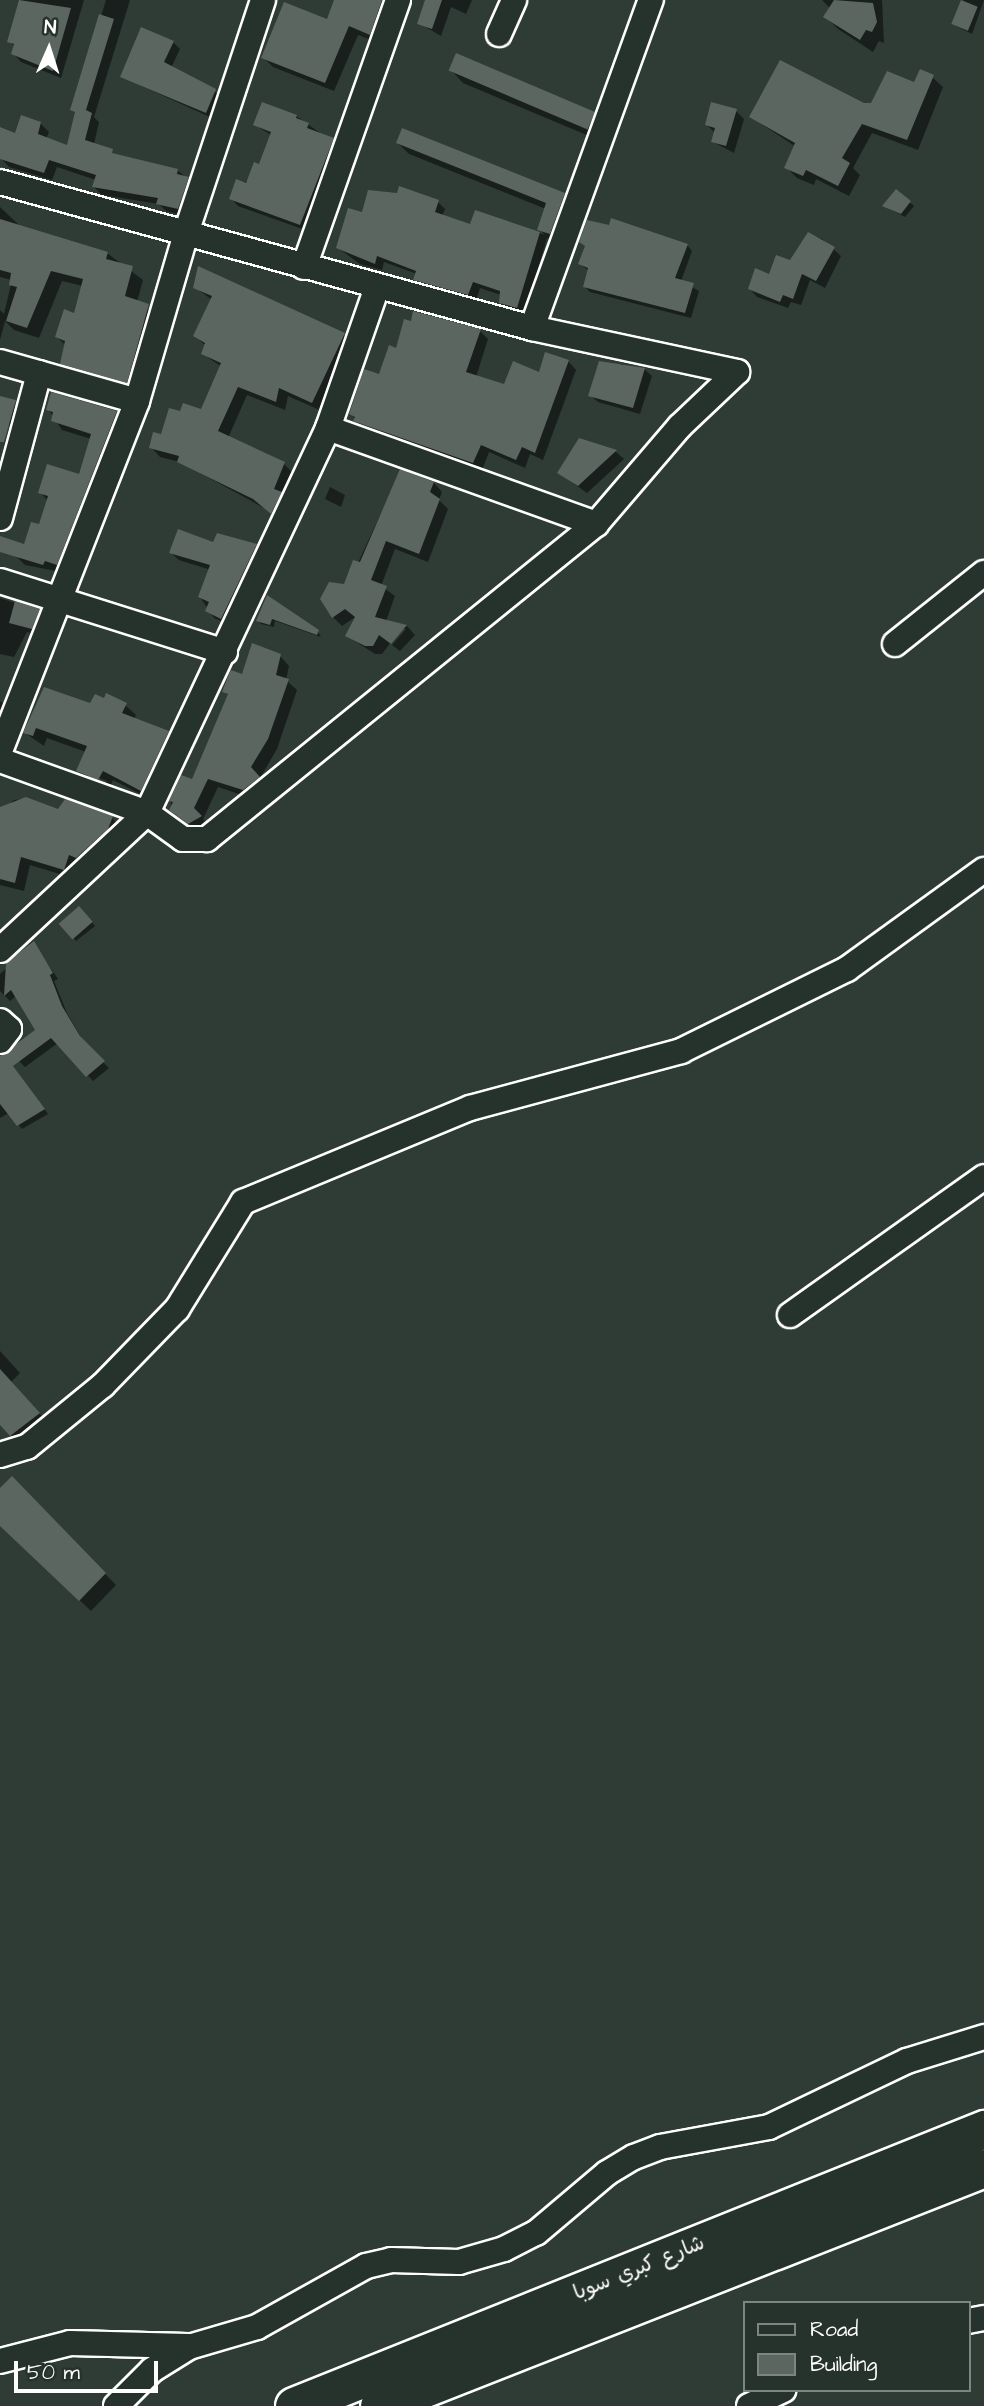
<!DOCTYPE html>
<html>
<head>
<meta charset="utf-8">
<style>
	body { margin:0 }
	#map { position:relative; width:984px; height:2406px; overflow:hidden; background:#2f3b35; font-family:"Architects Daughter","Playpen Sans Arabic",sans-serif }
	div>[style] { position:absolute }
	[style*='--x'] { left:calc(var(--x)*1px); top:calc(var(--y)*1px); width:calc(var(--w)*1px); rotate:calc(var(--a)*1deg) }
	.shadow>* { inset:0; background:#0007 }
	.building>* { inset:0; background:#5b6661; transform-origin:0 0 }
	.roads { filter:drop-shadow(2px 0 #fff) drop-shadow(-2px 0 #fff) drop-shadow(0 2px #fff) drop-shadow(0 -2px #fff) }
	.minor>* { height:24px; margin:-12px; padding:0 12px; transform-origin:12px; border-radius:12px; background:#26332d }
	.highway>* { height:37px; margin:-18.5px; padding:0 18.5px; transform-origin:18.5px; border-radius:18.5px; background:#26332d }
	span { translate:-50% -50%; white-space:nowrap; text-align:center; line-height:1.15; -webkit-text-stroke:6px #26332d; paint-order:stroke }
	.street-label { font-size:21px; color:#fff }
	.legend { position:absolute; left:743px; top:2301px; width:228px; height:91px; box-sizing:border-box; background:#26332d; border:2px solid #7d8581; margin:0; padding:9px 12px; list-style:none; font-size:21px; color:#fff }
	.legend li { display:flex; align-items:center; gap:14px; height:35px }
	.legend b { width:35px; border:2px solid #7d8581 }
	.north { position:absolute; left:14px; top:14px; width:70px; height:70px; -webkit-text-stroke:5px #26332d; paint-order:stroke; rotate:3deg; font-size:19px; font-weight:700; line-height:28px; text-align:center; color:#fff }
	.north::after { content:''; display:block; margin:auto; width:24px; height:32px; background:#fff; clip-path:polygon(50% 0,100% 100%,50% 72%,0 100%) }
	.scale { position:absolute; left:14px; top:2361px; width:144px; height:32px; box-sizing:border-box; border:4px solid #fff; border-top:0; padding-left:9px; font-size:21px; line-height:24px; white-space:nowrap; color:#fff; -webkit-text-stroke:5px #26332d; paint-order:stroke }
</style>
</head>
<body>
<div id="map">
	<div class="shadow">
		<i style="clip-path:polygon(21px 0,84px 0,61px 78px,21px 62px,13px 53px,15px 47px,9px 41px)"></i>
		<i style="clip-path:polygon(106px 0,130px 0,94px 117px,99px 122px,94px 144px,118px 157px,177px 170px,188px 179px,196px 187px,186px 216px,166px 211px,159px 204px,102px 195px,94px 187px,96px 180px,57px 167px,52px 180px,9px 167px,1px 158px,17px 135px,40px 123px,49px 132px,46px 139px,68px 147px,77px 114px,72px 110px)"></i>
		<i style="clip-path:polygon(347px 0,398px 0,379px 43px,358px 35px,334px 91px,273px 67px,264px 58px,328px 22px)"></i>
		<i style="clip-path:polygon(428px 0,472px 0,466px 14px,451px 7px,441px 36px,419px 23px)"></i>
		<i style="clip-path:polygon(822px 0,882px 0,884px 43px,879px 41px,873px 52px,838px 29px,826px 17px,831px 9px)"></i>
		<i style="clip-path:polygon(963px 0,984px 0,972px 34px,952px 24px)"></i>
		<i style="clip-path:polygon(142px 30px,173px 42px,180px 49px,171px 68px,222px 96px,212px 118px,122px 77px)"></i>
		<i style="clip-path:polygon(451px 70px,594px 113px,606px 126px,601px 141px,463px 83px)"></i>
		<i style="clip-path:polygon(932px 77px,943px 87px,918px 150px,872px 133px,853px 168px,860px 175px,849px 196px,816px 179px,814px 185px,797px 178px,786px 167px,796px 147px,751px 117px,872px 104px)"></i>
		<i style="clip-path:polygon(736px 111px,744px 119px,734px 153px,713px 142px,715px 133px,707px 125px)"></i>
		<i style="clip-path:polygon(296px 116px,340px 147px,308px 231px,238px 206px,231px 198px,260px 166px,271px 135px,255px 125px)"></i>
		<i style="clip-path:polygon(398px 143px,564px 195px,575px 206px,561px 244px,547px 238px,525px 314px,508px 310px,501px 303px,501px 295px,480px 288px,476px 301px,422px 287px,415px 279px,417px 274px,384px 262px,382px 270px,360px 264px,338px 248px,363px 214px,438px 202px,445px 209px,442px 216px,471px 226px,476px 212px,545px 235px,539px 229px,546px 209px,409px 154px)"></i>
		<i style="clip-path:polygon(896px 191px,914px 206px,905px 217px,884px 206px)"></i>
		<i style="clip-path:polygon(0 207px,22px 228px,107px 253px,143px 280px,137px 302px,159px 317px,138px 393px,74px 375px,62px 363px,66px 346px,57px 337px,76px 315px,83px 286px,62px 281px,39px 338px,14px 330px,5px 321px,0 340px,0 310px,4px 314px,12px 280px,0 277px)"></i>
		<i style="clip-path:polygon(809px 234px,822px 239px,841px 256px,825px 288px,810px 280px,801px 305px,791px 302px,788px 308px,757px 297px,750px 289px,791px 262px)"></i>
		<i style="clip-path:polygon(581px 242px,687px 245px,692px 251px,681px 281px,699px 291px,691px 318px,590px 292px,584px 286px,589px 271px,580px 264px,586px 247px)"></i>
		<i style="clip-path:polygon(195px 287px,344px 335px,353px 344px,322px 411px,288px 396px,285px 410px,247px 395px,228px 438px,284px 464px,293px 473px,283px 496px,281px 522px,264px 508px,180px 462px,160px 457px,151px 447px,182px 413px,202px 411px,222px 367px,203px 354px,206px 346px,195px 336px,212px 300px)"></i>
		<i style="clip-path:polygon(480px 331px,488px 339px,476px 377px,505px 386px,568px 361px,576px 370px,543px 460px,530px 454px,525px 468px,489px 452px,482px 470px,364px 429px,351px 414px,397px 350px)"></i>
		<i style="clip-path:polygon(621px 364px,644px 369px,652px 376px,640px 414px,598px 402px,590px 395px)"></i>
		<i style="clip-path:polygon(0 397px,22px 409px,17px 427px,0 422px)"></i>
		<i style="clip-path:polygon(48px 409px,116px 412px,125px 421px,66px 573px,25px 565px,16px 556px,40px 527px,48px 501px,40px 492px,80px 476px,91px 439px,62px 430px)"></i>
		<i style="clip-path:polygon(580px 440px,616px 452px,624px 459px,587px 493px,559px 473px)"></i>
		<i style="clip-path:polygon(400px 472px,434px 483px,442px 492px,439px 500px,448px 509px,428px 562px,395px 549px,381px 586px,395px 596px,386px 621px,407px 626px,415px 635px,400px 651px,392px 645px,406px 629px,401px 629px,382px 654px,375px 654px,347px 636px,357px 616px,342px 626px,333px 617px)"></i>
		<i style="clip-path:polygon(330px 487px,345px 495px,341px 507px,325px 499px)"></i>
		<i style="clip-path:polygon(213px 544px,256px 545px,264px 553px,229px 625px,214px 618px,200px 597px,211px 570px,179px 560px,171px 553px)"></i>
		<i style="clip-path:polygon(268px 597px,318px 632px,321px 637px,275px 621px,274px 627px,261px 624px,258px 620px)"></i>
		<i style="clip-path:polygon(0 598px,39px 611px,46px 618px,40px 636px,27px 632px,14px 657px,0 654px)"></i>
		<i style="clip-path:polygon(280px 656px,289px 666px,286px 680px,297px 690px,277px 749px,260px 778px,268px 788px,254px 799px,218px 787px,203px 819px,210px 827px,204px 833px,181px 819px,171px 810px,171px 801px,192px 781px,229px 696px,224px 691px)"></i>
		<i style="clip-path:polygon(evenodd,45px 689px,91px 705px,104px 700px,125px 705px,136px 715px,134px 719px,168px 733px,179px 743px,152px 800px,113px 780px,109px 789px,88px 782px,78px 771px,86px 752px,47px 738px,44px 746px,25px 733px,45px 689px,88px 774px,107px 781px,106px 784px,88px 778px,88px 774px)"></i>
		<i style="clip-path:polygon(0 701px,11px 710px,0 738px)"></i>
		<i style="clip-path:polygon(26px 799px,59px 812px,66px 801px,112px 818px,121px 827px,73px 878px,30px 865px,24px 891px,0 885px,0 813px,14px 800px)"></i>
		<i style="clip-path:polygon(83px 911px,95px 926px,76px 941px,60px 923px)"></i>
		<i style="clip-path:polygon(34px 944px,58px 979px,54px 981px,67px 1013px,85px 1044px,109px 1068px,93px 1081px,58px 1043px,25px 1067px,19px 1061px,37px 1030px,17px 995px,10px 1001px,0 991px,0 974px)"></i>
		<i style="clip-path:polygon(13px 1067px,48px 1114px,22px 1129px,9px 1113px,0 1118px,0 1070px)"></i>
		<i style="clip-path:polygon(0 1351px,20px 1373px,11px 1382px,51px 1426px,24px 1448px,0 1423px)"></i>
		<i style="clip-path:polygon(12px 1478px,116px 1585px,91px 1611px,0 1524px,0 1490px)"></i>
	</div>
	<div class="building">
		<i style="clip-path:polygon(19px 0,71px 8px,53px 71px,11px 54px,14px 44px,7px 42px)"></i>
		<i style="clip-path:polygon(334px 0,382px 0,370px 35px,349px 26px,325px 83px,261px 58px,284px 2px,327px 19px)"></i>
		<i style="clip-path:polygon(425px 0,442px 0,432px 29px,417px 24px)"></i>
		<i style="clip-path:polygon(834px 0,873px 3px,877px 22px,872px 32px,866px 30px,860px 40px,823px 17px)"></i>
		<i style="left:961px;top:0;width:18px;height:26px;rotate:22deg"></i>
		<i style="clip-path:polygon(99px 14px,114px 19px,86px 110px,92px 113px,85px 140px,113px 149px,112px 153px,178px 169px,177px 174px,189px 177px,178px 209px,156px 204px,158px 198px,92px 187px,96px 175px,49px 160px,44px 173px,0 159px,0 127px,15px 133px,21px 115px,41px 122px,38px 134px,67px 145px,75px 112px,70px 110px)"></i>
		<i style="clip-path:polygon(141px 27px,174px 41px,164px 62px,216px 89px,206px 113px,120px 77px)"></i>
		<i style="left:456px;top:53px;width:151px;height:19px;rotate:23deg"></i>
		<i style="clip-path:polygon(780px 60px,864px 103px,871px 103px,887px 71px,914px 82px,920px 69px,934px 75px,907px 140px,862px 124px,842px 158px,850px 163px,838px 186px,806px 170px,803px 176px,784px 168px,795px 143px,749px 117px)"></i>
		<i style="clip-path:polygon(262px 102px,297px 115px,296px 118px,309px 123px,307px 128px,334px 138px,300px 225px,229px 199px,236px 179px,246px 183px,254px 162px,259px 164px,271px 132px,253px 125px)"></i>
		<i style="clip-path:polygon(711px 102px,737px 109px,726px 146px,711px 142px,715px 128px,705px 125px)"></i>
		<i style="clip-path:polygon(402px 128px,565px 193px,550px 234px,537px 230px,546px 203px,396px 143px)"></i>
		<i style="clip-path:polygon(399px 186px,439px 200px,435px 212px,470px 224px,475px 210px,540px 232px,517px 308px,499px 303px,500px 291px,473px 282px,468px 295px,413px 280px,416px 271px,377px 256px,375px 264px,336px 248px,348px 208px,362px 212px,368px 190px,397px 193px)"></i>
		<i style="clip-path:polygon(896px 189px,911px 201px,901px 214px,882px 206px)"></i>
		<i style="clip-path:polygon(611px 218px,688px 244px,675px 278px,694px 283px,685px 313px,583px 287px,588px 268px,578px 264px,585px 246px,579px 242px,587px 220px,609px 225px)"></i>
		<i style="clip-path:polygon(0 219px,108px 252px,106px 259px,133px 266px,125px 296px,149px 304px,127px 383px,60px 364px,65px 341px,55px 337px,64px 309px,74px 313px,83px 279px,51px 271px,27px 328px,6px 321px,17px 287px,9px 285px,11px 273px,0 270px)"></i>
		<i style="clip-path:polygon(808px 232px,835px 247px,816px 281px,802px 274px,793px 299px,783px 295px,780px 302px,748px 289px,755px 268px,769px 274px,776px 255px,790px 260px)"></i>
		<i style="clip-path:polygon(198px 266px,345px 333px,312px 403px,279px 388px,276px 402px,238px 387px,218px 431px,285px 462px,274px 489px,282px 492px,271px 514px,253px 499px,177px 462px,179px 456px,149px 448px,153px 432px,161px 434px,169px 408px,180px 411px,183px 403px,201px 409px,221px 363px,201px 354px,205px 343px,193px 336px,212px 296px,193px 288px)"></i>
		<i style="clip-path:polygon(413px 311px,481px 329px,466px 372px,504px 384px,513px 361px,539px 372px,545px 352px,569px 360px,535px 453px,522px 447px,516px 460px,481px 445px,473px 463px,353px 421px,355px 417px,349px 414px,364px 369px,379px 374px,389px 345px,396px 348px,404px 319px,411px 321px)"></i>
		<i style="clip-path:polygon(599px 361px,645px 368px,633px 408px,588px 396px)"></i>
		<i style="clip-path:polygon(51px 392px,117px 411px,57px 565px,45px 561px,43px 565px,0 552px,0 536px,24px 544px,31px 522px,39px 524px,48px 496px,38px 493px,47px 464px,79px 474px,91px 434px,51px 421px,53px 412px,46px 410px)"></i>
		<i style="clip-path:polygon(0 396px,16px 400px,4px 442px,0 442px)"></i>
		<i style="clip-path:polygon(579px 438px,617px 450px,578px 486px,557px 473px)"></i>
		<i style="clip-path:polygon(400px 469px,434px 482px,430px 492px,440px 499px,419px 554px,386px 541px,371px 580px,387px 586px,375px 617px,407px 625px,391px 644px,379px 635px,373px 646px,365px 646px,345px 636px,355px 617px,345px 609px,332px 618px,320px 599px,329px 582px,344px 584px,353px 560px,360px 562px)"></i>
		<i style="clip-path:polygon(178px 529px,213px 542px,217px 533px,257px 544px,221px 619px,205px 611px,209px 602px,198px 597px,210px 565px,169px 553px)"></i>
		<i style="clip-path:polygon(267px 595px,319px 630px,317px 635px,272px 619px,270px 625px,256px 621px)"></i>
		<i style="clip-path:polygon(15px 601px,40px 609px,32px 629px,9px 623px)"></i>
		<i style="clip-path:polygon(252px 643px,281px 654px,276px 675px,289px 679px,268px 739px,251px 767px,260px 777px,243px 790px,208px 779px,194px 808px,202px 816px,188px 824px,169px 810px,173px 802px,169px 801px,181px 775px,192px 779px,228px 694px,222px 692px,229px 674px,231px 670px,242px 674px)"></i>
		<i style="clip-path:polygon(44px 687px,90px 703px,95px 694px,104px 698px,106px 693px,127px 703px,122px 713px,169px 731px,141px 791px,103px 771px,98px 780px,76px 771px,87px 746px,36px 728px,33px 736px,23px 733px)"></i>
		<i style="clip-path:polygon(26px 797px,58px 809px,65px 799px,113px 816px,108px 829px,76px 858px,69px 855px,64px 870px,21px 857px,15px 883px,0 879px,0 807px)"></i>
		<i style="left:79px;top:906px;width:21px;height:27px;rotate:49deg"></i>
		<i style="clip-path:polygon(34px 941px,53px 973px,50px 975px,62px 1006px,80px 1036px,105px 1061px,86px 1077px,51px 1038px,13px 1066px,45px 1109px,17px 1126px,0 1104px,0 1056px,35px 1030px,11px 990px,4px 996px,6px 963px)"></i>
		<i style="clip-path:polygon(0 1369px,40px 1413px,10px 1436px,0 1425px)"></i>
		<i style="clip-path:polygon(12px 1476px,106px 1573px,79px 1601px,0 1526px,0 1488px)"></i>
	</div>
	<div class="roads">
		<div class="minor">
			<i style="--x:499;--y:34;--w:37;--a:-66"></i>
			<i style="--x:0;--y:182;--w:552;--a:15.35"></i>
			<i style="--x:532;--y:328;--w:210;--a:12.1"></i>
			<i style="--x:737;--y:372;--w:79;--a:136.5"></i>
			<i style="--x:680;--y:426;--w:129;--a:130.6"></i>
			<i style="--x:596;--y:524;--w:501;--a:141"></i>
			<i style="--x:207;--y:839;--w:24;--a:180"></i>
			<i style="--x:183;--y:839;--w:44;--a:-144.2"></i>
			<i style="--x:147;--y:813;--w:425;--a:-64.8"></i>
			<i style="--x:328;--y:428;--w:149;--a:-70.8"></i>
			<i style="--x:304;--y:267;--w:283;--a:-70.6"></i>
			<i style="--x:532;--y:328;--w:349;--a:-70.1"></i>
			<i style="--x:0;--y:362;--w:142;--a:15.9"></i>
			<i style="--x:328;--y:428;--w:285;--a:19.7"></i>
			<i style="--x:0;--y:518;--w:150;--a:-74.9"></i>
			<i style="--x:0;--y:581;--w:236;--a:17.5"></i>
			<i style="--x:895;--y:644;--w:114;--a:-38.6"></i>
			<i style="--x:0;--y:751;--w:376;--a:-68.6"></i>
			<i style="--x:137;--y:401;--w:175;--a:-73.7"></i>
			<i style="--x:186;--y:233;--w:245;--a:-71.7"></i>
			<i style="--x:0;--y:760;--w:156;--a:19.8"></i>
			<i style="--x:147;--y:813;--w:201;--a:137"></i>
			<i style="--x:0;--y:1021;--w:12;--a:42"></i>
			<i style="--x:9;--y:1029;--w:15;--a:127"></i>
			<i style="--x:790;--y:1315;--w:238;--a:-35.4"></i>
			<i style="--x:0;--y:1455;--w:28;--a:-17"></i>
			<i style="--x:27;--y:1447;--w:98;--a:-39.2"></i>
			<i style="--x:103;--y:1385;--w:106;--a:-45.8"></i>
			<i style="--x:177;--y:1309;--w:126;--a:-58.3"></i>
			<i style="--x:243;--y:1202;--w:246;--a:-22.5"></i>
			<i style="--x:470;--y:1108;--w:219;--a:-15.1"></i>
			<i style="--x:681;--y:1051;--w:185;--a:-26.3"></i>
			<i style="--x:847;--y:969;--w:169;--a:-35.9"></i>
			<i style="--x:968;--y:2321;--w:16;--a:-11"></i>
			<i style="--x:0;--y:2361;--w:72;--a:-14.4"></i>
			<i style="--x:70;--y:2343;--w:118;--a:1.5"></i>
			<i style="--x:116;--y:2406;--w:51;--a:-45"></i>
			<i style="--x:152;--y:2370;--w:44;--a:-31.9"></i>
			<i style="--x:189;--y:2347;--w:71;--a:-16.4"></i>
			<i style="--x:257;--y:2327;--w:125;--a:-29.2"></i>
			<i style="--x:366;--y:2266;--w:26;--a:-13"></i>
			<i style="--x:391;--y:2260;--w:68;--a:1.7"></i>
			<i style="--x:459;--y:2262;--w:47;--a:-16.1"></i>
			<i style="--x:504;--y:2249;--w:36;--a:-27"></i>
			<i style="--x:536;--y:2233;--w:93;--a:-40.2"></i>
			<i style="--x:607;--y:2173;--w:31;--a:-31"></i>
			<i style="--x:634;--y:2157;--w:28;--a:-21"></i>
			<i style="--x:660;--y:2147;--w:111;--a:-10.4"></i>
			<i style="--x:769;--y:2127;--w:153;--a:-25.6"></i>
			<i style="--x:907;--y:2061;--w:81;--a:-17.3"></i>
			<i style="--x:749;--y:2406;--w:38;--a:-25"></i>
		</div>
		<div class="highway">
			<i style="--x:294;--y:2406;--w:744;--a:-21.87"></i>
			<i style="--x:379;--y:2406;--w:650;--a:-21.47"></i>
		</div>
	</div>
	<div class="street-label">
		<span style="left:639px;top:2268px;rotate:-22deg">شارع كبري سوبا</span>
	</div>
	<ul class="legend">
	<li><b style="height:9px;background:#26332d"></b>Road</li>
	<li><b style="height:19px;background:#5b6661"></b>Building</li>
	</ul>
	<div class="north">N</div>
	<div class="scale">50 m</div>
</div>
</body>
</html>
